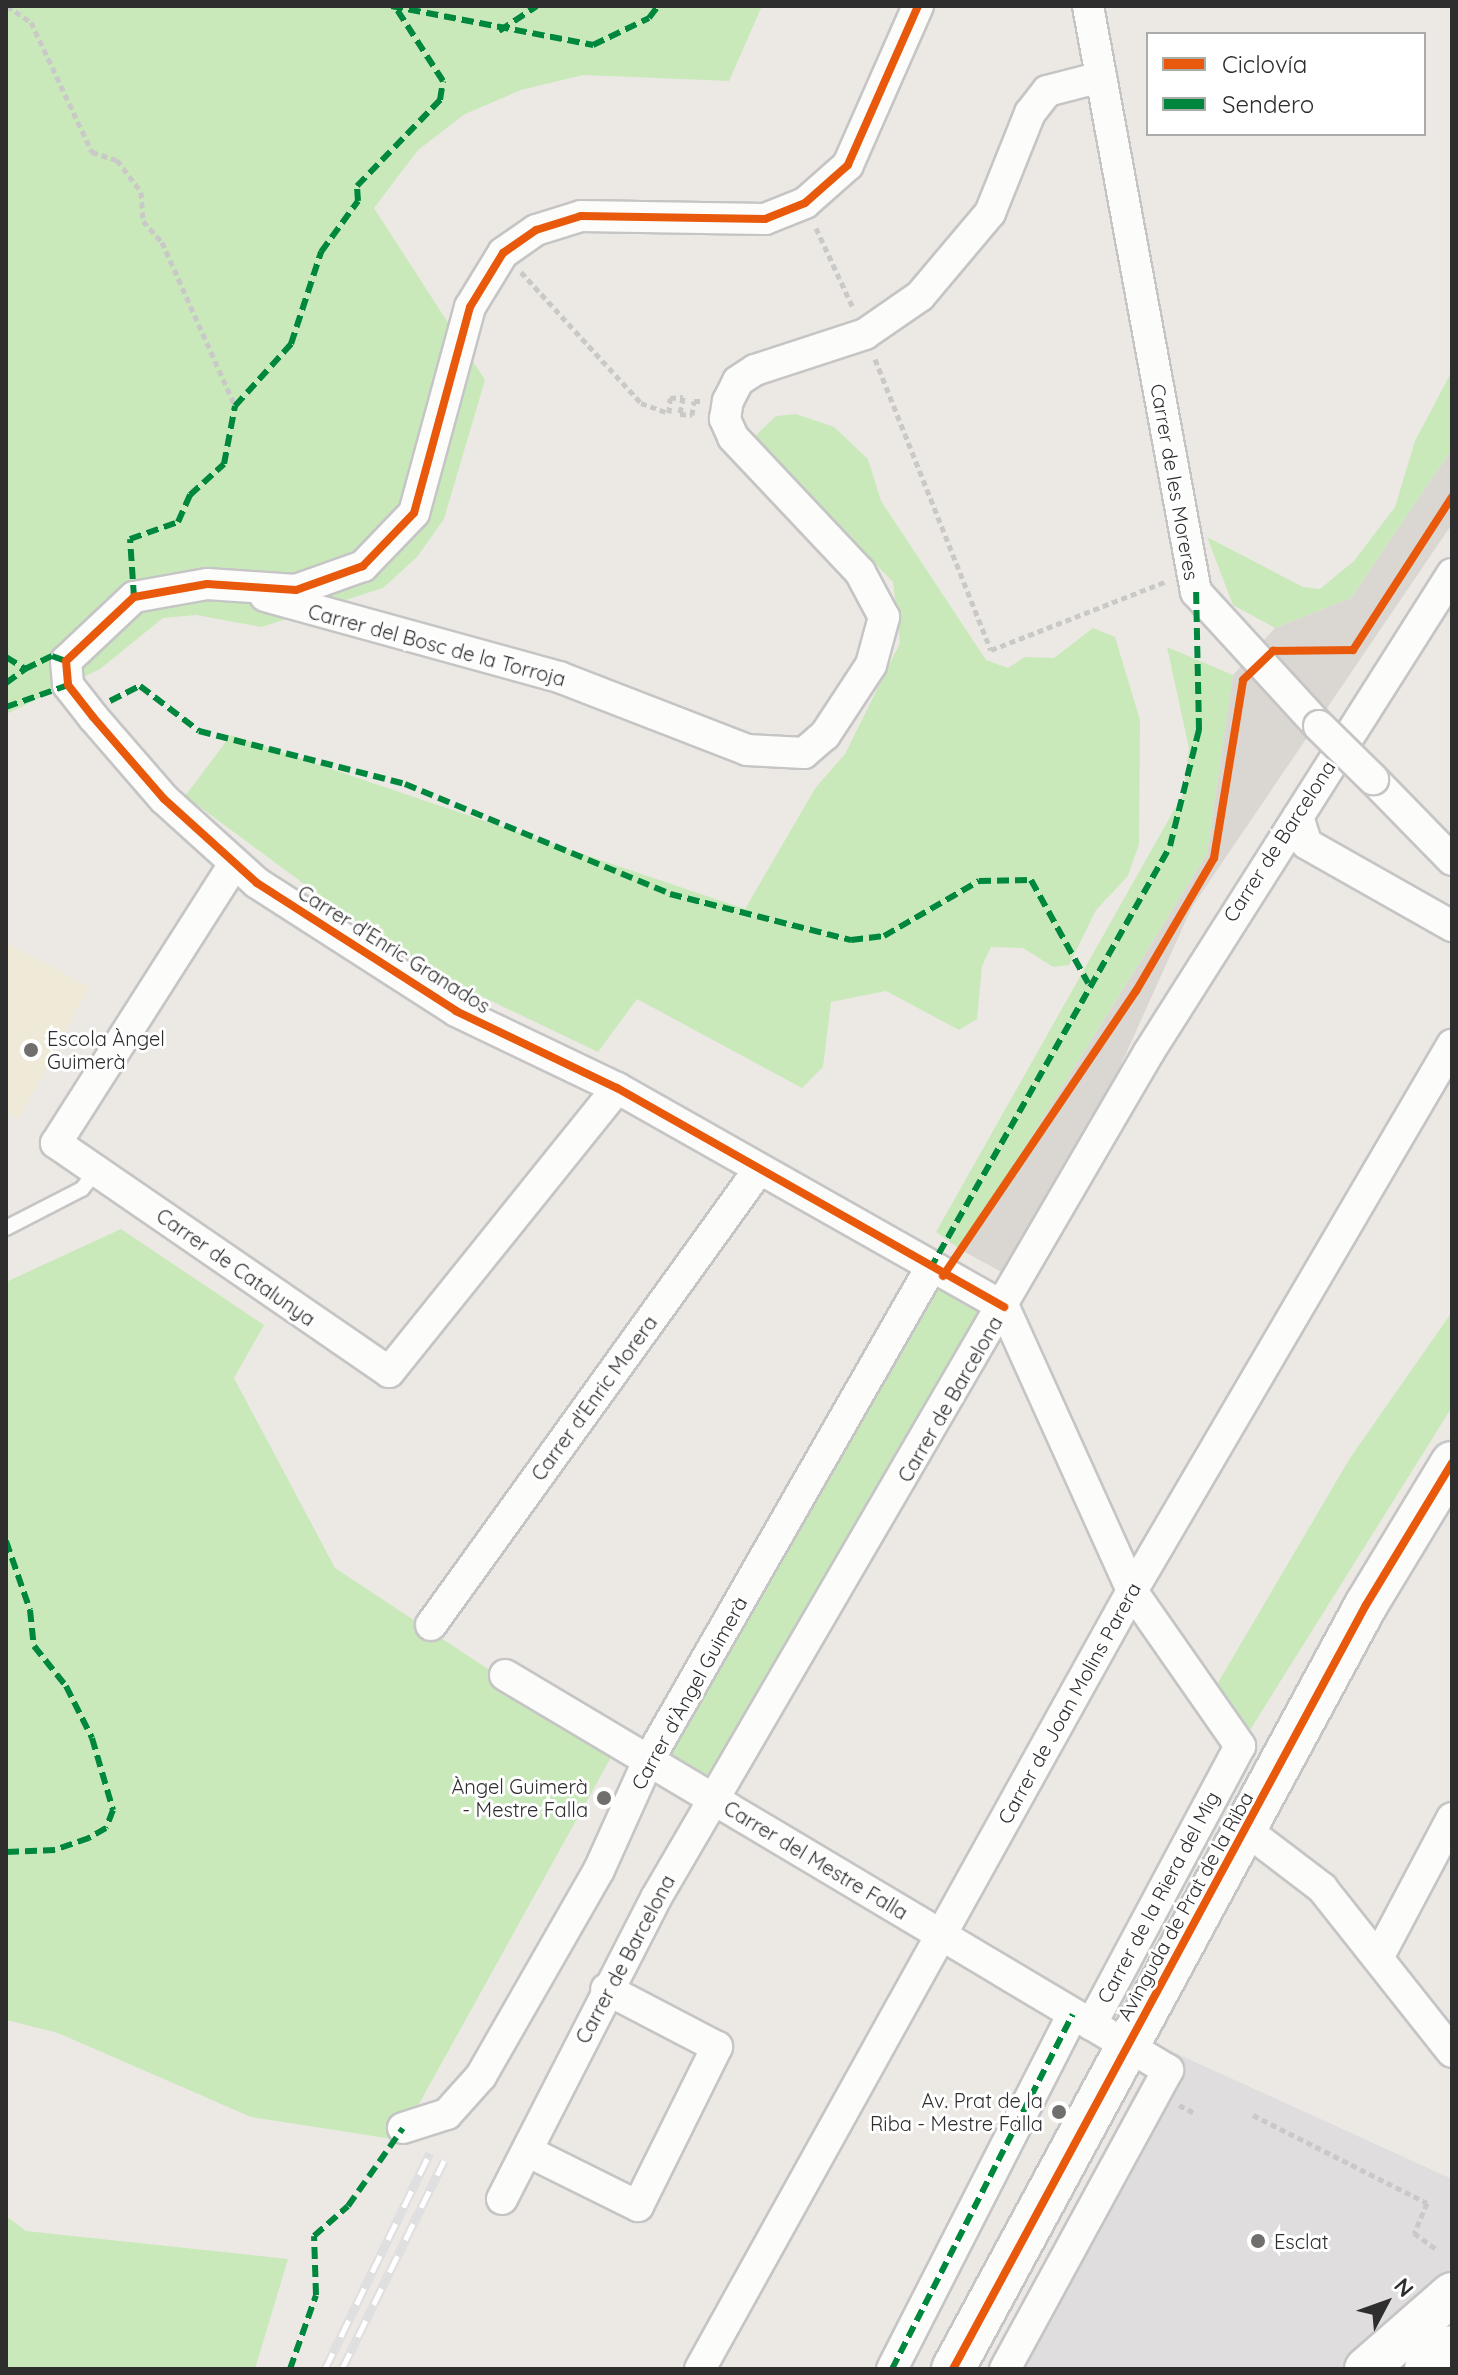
<!DOCTYPE html>
<html>
<head>
<meta charset="utf-8">
<style>
	body { margin:0 }
	#map { position:relative; width:1458px; height:2375px; overflow:hidden; background:#ece9e4; font-family:Quicksand,sans-serif }
	div>[style] { position:absolute }
	[style*='--x'] { left:calc(var(--x)*1px); top:calc(var(--y)*1px); width:calc(var(--w)*1px); rotate:calc(var(--a)*1deg) }
	.industrial>* { inset:0; background:#e0dddf }
	.education>* { inset:0; background:#efead8 }
	.green>* { inset:0; background:#c9e9bb }
	.plaza>* { inset:0; background:#dad7d2 }
	.path>* { height:5px; margin-top:-2.5px; transform-origin:0; background:repeating-linear-gradient(90deg,#c9c9c8 0 6px,transparent 0 10px) }
	.roads { filter:drop-shadow(2px 0 #c6c5c5) drop-shadow(-2px 0 #c6c5c5) drop-shadow(0 2px #c6c5c5) drop-shadow(0 -2px #c6c5c5) }
	.lane>* { height:14px; margin:-7px; padding:0 7px; transform-origin:7px; border-radius:7px; background:#fcfcfb }
	.street>* { height:30px; margin:-15px; padding:0 15px; transform-origin:15px; border-radius:15px; background:#fcfcfb }
	.secondary>* { height:42px; margin:-21px; padding:0 21px; transform-origin:21px; border-radius:21px; background:#fcfcfb }
	.rail>* { height:9px; margin-top:-4.5px; transform-origin:0; background:repeating-linear-gradient(90deg,#fff 0 18px,#dfdfe1 0 36px); box-sizing:border-box; border-block:2px solid #dfdfe1 }
	.bridges { filter:drop-shadow(2px 0 #c6c5c5) drop-shadow(-2px 0 #c6c5c5) drop-shadow(0 2px #c6c5c5) drop-shadow(0 -2px #c6c5c5) }
	.street-bridge>* { height:30px; margin:-15px; padding:0 15px; transform-origin:15px; border-radius:15px; background:#fcfcfb }
	.quiet>* { height:6px; margin-top:-3px; transform-origin:0; background:repeating-linear-gradient(90deg,#00873e 0 12px,transparent 0 18px) }
	.cycleway>* { height:8px; margin:-4px; padding:0 4px; transform-origin:4px; border-radius:4px; background:#e8590c }
	.dots>* { width:22px; height:22px; translate:-50% -50%; box-sizing:border-box; border:4px solid #fff; border-radius:50% }
	span { translate:-50% -50%; white-space:nowrap; text-align:center; line-height:1.15; -webkit-text-stroke:6px #fff; paint-order:stroke }
	.street-label { font-size:20px; color:#2e2e2e }
	.poi-label { font-size:20px; color:#2e2e2e }
	.left { translate:0 -50%; text-align:left }
	.right { translate:-100% -50%; text-align:right }
	.frame { position:absolute; inset:0; border:8px solid #2e2e2e; pointer-events:none }
	.legend { position:absolute; left:1146px; top:32px; width:280px; height:104px; box-sizing:border-box; background:#fff; border:2px solid #ababab; margin:0; padding:10px 14px; list-style:none; font-size:24px; color:#2e2e2e }
	.legend li { display:flex; align-items:center; gap:16px; height:40px }
	.legend b { width:40px; border:2px solid #ababab }
	.north { position:absolute; left:1346px; top:2263px; width:80px; height:80px; -webkit-text-stroke:6px #fff; paint-order:stroke; rotate:49deg; font-size:22px; font-weight:700; line-height:32px; text-align:center; color:#2e2e2e }
	.north::after { content:''; display:block; margin:auto; width:28px; height:36px; background:#2e2e2e; clip-path:polygon(50% 0,100% 100%,50% 72%,0 100%) }
</style>
</head>
<body>
<div id="map">
	<div class="industrial">
		<i style="clip-path:polygon(1160px 2046px,1452px 2179px,1452px 2369px,987px 2369px)"></i>
	</div>
	<div class="education">
		<i style="clip-path:polygon(6px 943px,89px 987px,19px 1119px,6px 1112px)"></i>
	</div>
	<div class="green">
		<i style="clip-path:polygon(6px 6px,762px 6px,729px 81px,583px 75px,521px 90px,465px 114px,418px 150px,374px 208px,485px 380px,444px 519px,417px 557px,383px 588px,261px 627px,196px 615px,163px 618px,100px 669px,6px 714px)"></i>
		<i style="clip-path:polygon(1452px 371px,1452px 449px,1351px 598px,1275px 628px,1233px 605px,1207px 537px,1303px 587px,1320px 589px,1354px 561px,1395px 507px,1415px 441px)"></i>
		<i style="clip-path:polygon(796px 414px,834px 427px,868px 459px,881px 501px,986px 660px,1008px 668px,1025px 657px,1054px 658px,1093px 628px,1115px 637px,1140px 720px,1139px 844px,1128px 876px,1096px 910px,1069px 965px,1053px 967px,1023px 948px,991px 947px,982px 966px,977px 1019px,959px 1030px,886px 991px,831px 1002px,823px 1067px,802px 1088px,637px 999px,598px 1052px,458px 985px,349px 917px,185px 796px,231px 735px,745px 909px,816px 787px,845px 754px,900px 643px,893px 582px,761px 445px,756px 435px,776px 416px)"></i>
		<i style="clip-path:polygon(1167px 647px,1233px 675px,1207px 854px,961px 1250px,936px 1232px,1183px 794px,1189px 748px)"></i>
		<i style="clip-path:polygon(121px 1229px,264px 1325px,234px 1378px,335px 1568px,614px 1752px,399px 2140px,251px 2117px,58px 2033px,6px 2020px,6px 1282px)"></i>
		<i style="clip-path:polygon(939px 1280px,997px 1309px,716px 1801px,648px 1761px)"></i>
		<i style="clip-path:polygon(1452px 1312px,1452px 1407px,1240px 1746px,1206px 1703px,1350px 1458px)"></i>
		<i style="clip-path:polygon(6px 2216px,26px 2231px,288px 2259px,255px 2369px,6px 2369px)"></i>
	</div>
	<div class="plaza">
		<i style="clip-path:polygon(1452px 449px,1452px 524px,1192px 907px,1110px 1089px,1009px 1276px,961px 1250px,1207px 854px,1233px 675px,1275px 628px,1351px 598px)"></i>
	</div>
	<div class="path">
		<i style="--x:7;--y:6;--w:29;--a:34"></i>
		<i style="--x:31;--y:22;--w:144;--a:64.9"></i>
		<i style="--x:92;--y:152;--w:26;--a:18"></i>
		<i style="--x:117;--y:160;--w:40;--a:53"></i>
		<i style="--x:141;--y:192;--w:29;--a:86"></i>
		<i style="--x:143;--y:221;--w:28;--a:48"></i>
		<i style="--x:162;--y:242;--w:180;--a:66"></i>
		<i style="--x:816;--y:228;--w:90;--a:65.1"></i>
		<i style="--x:521;--y:272;--w:178;--a:47.5"></i>
		<i style="--x:641;--y:403;--w:30;--a:20"></i>
		<i style="--x:669;--y:413;--w:15;--a:-86"></i>
		<i style="--x:670;--y:398;--w:13;--a:-4"></i>
		<i style="--x:683;--y:397;--w:17;--a:100"></i>
		<i style="--x:680;--y:414;--w:12;--a:5"></i>
		<i style="--x:692;--y:415;--w:14;--a:-82"></i>
		<i style="--x:694;--y:401;--w:6;--a:0"></i>
		<i style="--x:875;--y:359;--w:313;--a:68.3"></i>
		<i style="--x:991;--y:650;--w:189;--a:-21.4"></i>
		<i style="--x:1179;--y:2105;--w:18;--a:27"></i>
		<i style="--x:1253;--y:2115;--w:195;--a:26.8"></i>
		<i style="--x:1427;--y:2203;--w:33;--a:113"></i>
		<i style="--x:1414;--y:2233;--w:29;--a:36"></i>
	</div>
	<div class="roads">
		<div class="lane">
			<i style="--x:6;--y:1228;--w:85;--a:-27.2"></i>
			<i style="--x:82;--y:1189;--w:23;--a:-52"></i>
		</div>
		<div class="street">
			<i style="--x:918;--y:6;--w:174;--a:113.8"></i>
			<i style="--x:848;--y:165;--w:57;--a:138.5"></i>
			<i style="--x:805;--y:203;--w:43;--a:158.2"></i>
			<i style="--x:765;--y:219;--w:184;--a:-179.1"></i>
			<i style="--x:581;--y:216;--w:47;--a:162.7"></i>
			<i style="--x:536;--y:230;--w:40;--a:145.1"></i>
			<i style="--x:503;--y:253;--w:63;--a:121.4"></i>
			<i style="--x:470;--y:307;--w:213;--a:105.2"></i>
			<i style="--x:414;--y:513;--w:74;--a:133.9"></i>
			<i style="--x:363;--y:566;--w:71;--a:160.3"></i>
			<i style="--x:296;--y:590;--w:89;--a:-176.1"></i>
			<i style="--x:207;--y:584;--w:74;--a:169.9"></i>
			<i style="--x:134;--y:597;--w:93;--a:136.7"></i>
			<i style="--x:66;--y:661;--w:24;--a:85"></i>
			<i style="--x:68;--y:685;--w:41;--a:52"></i>
			<i style="--x:93;--y:717;--w:108;--a:49.1"></i>
			<i style="--x:164;--y:799;--w:125;--a:42.1"></i>
			<i style="--x:257;--y:883;--w:237;--a:32.7"></i>
			<i style="--x:456;--y:1011;--w:178;--a:25.6"></i>
			<i style="--x:617;--y:1088;--w:445;--a:29.5"></i>
			<i style="--x:1088;--y:6;--w:596;--a:79.56"></i>
			<i style="--x:1196;--y:592;--w:182;--a:47.5"></i>
			<i style="--x:265;--y:596;--w:305;--a:15.4"></i>
			<i style="--x:559;--y:677;--w:202;--a:21.2"></i>
			<i style="--x:747;--y:750;--w:57;--a:3"></i>
			<i style="--x:804;--y:753;--w:28;--a:-41"></i>
			<i style="--x:825;--y:735;--w:84;--a:-56.7"></i>
			<i style="--x:871;--y:665;--w:50;--a:-74.8"></i>
			<i style="--x:884;--y:617;--w:51;--a:-118.1"></i>
			<i style="--x:860;--y:572;--w:185;--a:-133.3"></i>
			<i style="--x:733;--y:437;--w:20;--a:-114"></i>
			<i style="--x:725;--y:419;--w:18;--a:-81"></i>
			<i style="--x:728;--y:401;--w:22;--a:-63"></i>
			<i style="--x:738;--y:381;--w:20;--a:-33"></i>
			<i style="--x:755;--y:370;--w:116;--a:-18.1"></i>
			<i style="--x:865;--y:334;--w:67;--a:-34.6"></i>
			<i style="--x:920;--y:296;--w:109;--a:-49.9"></i>
			<i style="--x:990;--y:213;--w:108;--a:-68.2"></i>
			<i style="--x:1030;--y:113;--w:28;--a:-52"></i>
			<i style="--x:1047;--y:91;--w:56;--a:-14.5"></i>
			<i style="--x:1373;--y:779;--w:113;--a:45.7"></i>
			<i style="--x:1298;--y:817;--w:28;--a:72"></i>
			<i style="--x:1307;--y:844;--w:167;--a:29.5"></i>
			<i style="--x:234;--y:864;--w:331;--a:122.5"></i>
			<i style="--x:56;--y:1143;--w:404;--a:34.5"></i>
			<i style="--x:389;--y:1372;--w:364;--a:-51.2"></i>
			<i style="--x:1004;--y:1307;--w:312;--a:65.7"></i>
			<i style="--x:1132;--y:1591;--w:189;--a:55.1"></i>
			<i style="--x:1240;--y:1746;--w:316;--a:118.1"></i>
			<i style="--x:431;--y:1625;--w:560;--a:-54.24"></i>
			<i style="--x:505;--y:1675;--w:772;--a:30.79"></i>
			<i style="--x:1168;--y:2070;--w:341;--a:118.6"></i>
			<i style="--x:1246;--y:1830;--w:96;--a:37.3"></i>
			<i style="--x:1322;--y:1888;--w:209;--a:51.6"></i>
			<i style="--x:1379;--y:1956;--w:156;--a:-62.1"></i>
			<i style="--x:403;--y:2128;--w:46;--a:-17.7"></i>
			<i style="--x:447;--y:2114;--w:51;--a:-48.2"></i>
			<i style="--x:481;--y:2076;--w:237;--a:-60.2"></i>
			<i style="--x:599;--y:1870;--w:120;--a:-65.8"></i>
			<i style="--x:648;--y:1761;--w:567;--a:-60.18"></i>
			<i style="--x:527;--y:2151;--w:124;--a:26.4"></i>
			<i style="--x:638;--y:2206;--w:178;--a:-63.6"></i>
			<i style="--x:717;--y:2047;--w:125;--a:-152.4"></i>
			<i style="--x:502;--y:2199;--w:338;--a:-62.9"></i>
			<i style="--x:656;--y:1898;--w:979;--a:-59.77"></i>
			<i style="--x:1149;--y:1052;--w:566;--a:-57.63"></i>
			<i style="--x:700;--y:2369;--w:890;--a:-60.96"></i>
			<i style="--x:1132;--y:1591;--w:633;--a:-59.63"></i>
			<i style="--x:892;--y:2369;--w:398;--a:-63"></i>
		</div>
		<div class="secondary">
			<i style="--x:953;--y:2369;--w:868;--a:-61.61"></i>
			<i style="--x:1366;--y:1605;--w:166;--a:-58.8"></i>
			<i style="--x:1366;--y:2369;--w:114;--a:-41.1"></i>
			<i style="--x:1426;--y:2369;--w:34;--a:-40"></i>
		</div>
	</div>
	<div class="rail">
		<i style="--x:325;--y:2369;--w:240;--a:-64.1"></i>
		<i style="--x:342;--y:2369;--w:232;--a:-63.9"></i>
	</div>
	<div class="bridges">
		<div class="street-bridge">
			<i style="--x:1319;--y:726;--w:76;--a:44.5"></i>
		</div>
	</div>
	<div class="quiet">
		<i style="--x:391;--y:6;--w:206;--a:10.9"></i>
		<i style="--x:593;--y:45;--w:62;--a:-25.7"></i>
		<i style="--x:649;--y:18;--w:15;--a:-53"></i>
		<i style="--x:499;--y:31;--w:45;--a:-33.3"></i>
		<i style="--x:134;--y:597;--w:58;--a:-93.9"></i>
		<i style="--x:130;--y:539;--w:51;--a:-19.5"></i>
		<i style="--x:178;--y:522;--w:30;--a:-66"></i>
		<i style="--x:190;--y:495;--w:46;--a:-42.4"></i>
		<i style="--x:224;--y:464;--w:59;--a:-79.3"></i>
		<i style="--x:235;--y:406;--w:84;--a:-47.9"></i>
		<i style="--x:291;--y:344;--w:97;--a:-71.9"></i>
		<i style="--x:321;--y:252;--w:63;--a:-54"></i>
		<i style="--x:358;--y:201;--w:15;--a:-94"></i>
		<i style="--x:357;--y:186;--w:120;--a:-46"></i>
		<i style="--x:440;--y:100;--w:19;--a:-81"></i>
		<i style="--x:443;--y:81;--w:87;--a:-122.8"></i>
		<i style="--x:6;--y:657;--w:22;--a:32"></i>
		<i style="--x:25;--y:669;--w:30;--a:-26"></i>
		<i style="--x:52;--y:656;--w:15;--a:20"></i>
		<i style="--x:6;--y:683;--w:24;--a:-36"></i>
		<i style="--x:110;--y:701;--w:34;--a:-27"></i>
		<i style="--x:140;--y:686;--w:74;--a:37.3"></i>
		<i style="--x:199;--y:731;--w:213;--a:14.4"></i>
		<i style="--x:405;--y:784;--w:287;--a:22.5"></i>
		<i style="--x:670;--y:894;--w:187;--a:14.3"></i>
		<i style="--x:851;--y:940;--w:33;--a:-7"></i>
		<i style="--x:884;--y:936;--w:110;--a:-30.1"></i>
		<i style="--x:979;--y:881;--w:52;--a:-1.1"></i>
		<i style="--x:1031;--y:880;--w:118;--a:61"></i>
		<i style="--x:6;--y:707;--w:66;--a:-19.5"></i>
		<i style="--x:930;--y:1269;--w:486;--a:-60.4"></i>
		<i style="--x:1170;--y:846;--w:120;--a:-76"></i>
		<i style="--x:1199;--y:730;--w:138;--a:-91.2"></i>
		<i style="--x:6;--y:1541;--w:73;--a:70.8"></i>
		<i style="--x:30;--y:1610;--w:36;--a:84"></i>
		<i style="--x:34;--y:1646;--w:51;--a:51.3"></i>
		<i style="--x:66;--y:1686;--w:58;--a:63.4"></i>
		<i style="--x:92;--y:1738;--w:75;--a:73.7"></i>
		<i style="--x:113;--y:1810;--w:19;--a:111"></i>
		<i style="--x:106;--y:1828;--w:20;--a:150"></i>
		<i style="--x:89;--y:1838;--w:36;--a:161"></i>
		<i style="--x:55;--y:1850;--w:49;--a:177.7"></i>
		<i style="--x:290;--y:2369;--w:78;--a:-70.6"></i>
		<i style="--x:316;--y:2295;--w:59;--a:-91.9"></i>
		<i style="--x:314;--y:2236;--w:45;--a:-41.4"></i>
		<i style="--x:348;--y:2206;--w:95;--a:-54.8"></i>
		<i style="--x:892;--y:2369;--w:398;--a:-63"></i>
	</div>
	<div class="cycleway">
		<i style="--x:918;--y:6;--w:174;--a:113.8"></i>
		<i style="--x:848;--y:165;--w:57;--a:138.5"></i>
		<i style="--x:805;--y:203;--w:43;--a:158.2"></i>
		<i style="--x:765;--y:219;--w:184;--a:-179.1"></i>
		<i style="--x:581;--y:216;--w:47;--a:162.7"></i>
		<i style="--x:536;--y:230;--w:40;--a:145.1"></i>
		<i style="--x:503;--y:253;--w:63;--a:121.4"></i>
		<i style="--x:470;--y:307;--w:213;--a:105.2"></i>
		<i style="--x:414;--y:513;--w:74;--a:133.9"></i>
		<i style="--x:363;--y:566;--w:71;--a:160.3"></i>
		<i style="--x:296;--y:590;--w:89;--a:-176.1"></i>
		<i style="--x:207;--y:584;--w:74;--a:169.9"></i>
		<i style="--x:134;--y:597;--w:93;--a:136.7"></i>
		<i style="--x:66;--y:661;--w:24;--a:85"></i>
		<i style="--x:68;--y:685;--w:41;--a:52"></i>
		<i style="--x:93;--y:717;--w:108;--a:49.1"></i>
		<i style="--x:164;--y:799;--w:125;--a:42.1"></i>
		<i style="--x:257;--y:883;--w:237;--a:32.7"></i>
		<i style="--x:456;--y:1011;--w:178;--a:25.6"></i>
		<i style="--x:617;--y:1088;--w:445;--a:29.5"></i>
		<i style="--x:943;--y:1276;--w:344;--a:-55.9"></i>
		<i style="--x:1136;--y:991;--w:154;--a:-59.6"></i>
		<i style="--x:1214;--y:858;--w:180;--a:-80.7"></i>
		<i style="--x:1243;--y:680;--w:42;--a:-44"></i>
		<i style="--x:1273;--y:651;--w:80;--a:-0.7"></i>
		<i style="--x:1353;--y:650;--w:182;--a:-57.1"></i>
		<i style="--x:953;--y:2369;--w:868;--a:-61.61"></i>
		<i style="--x:1366;--y:1605;--w:166;--a:-58.8"></i>
	</div>
	<div class="dots">
		<i style="left:31px;top:1050px;background:#706f6e"></i>
		<i style="left:604px;top:1798px;background:#706f6e"></i>
		<i style="left:1059px;top:2112px;background:#706f6e"></i>
		<i style="left:1258px;top:2241px;background:#706f6e"></i>
	</div>
	<div class="street-label">
		<span style="left:1175px;top:482px;rotate:80deg">Carrer de les Moreres</span>
		<span style="left:437px;top:645px;rotate:15deg">Carrer del Bosc de la Torroja</span>
		<span style="left:1279px;top:841px;rotate:-57deg">Carrer de Barcelona</span>
		<span style="left:394px;top:949px;rotate:32deg">Carrer d'Enric Granados</span>
		<span style="left:236px;top:1267px;rotate:35deg">Carrer de Catalunya</span>
		<span style="left:594px;top:1398px;rotate:-54deg">Carrer d'Enric Morera</span>
		<span style="left:950px;top:1399px;rotate:-60deg">Carrer de Barcelona</span>
		<span style="left:689px;top:1693px;rotate:-61deg">Carrer d'Àngel Guimerà</span>
		<span style="left:1069px;top:1703px;rotate:-61deg">Carrer de Joan Molins Parera</span>
		<span style="left:816px;top:1860px;rotate:31deg">Carrer del Mestre Falla</span>
		<span style="left:1158px;top:1897px;rotate:-62deg">Carrer de la Riera del Mig</span>
		<span style="left:1185px;top:1906px;rotate:-61deg">Avinguda de Prat de la Riba</span>
		<span style="left:625px;top:1959px;rotate:-62deg">Carrer de Barcelona</span>
	</div>
	<div class="poi-label">
		<span class="left" style="left:47px;top:1050px">Escola Àngel<br>Guimerà</span>
		<span class="right" style="left:588px;top:1798px">Àngel Guimerà<br>- Mestre Falla</span>
		<span class="right" style="left:1043px;top:2112px">Av. Prat de la<br>Riba - Mestre Falla</span>
		<span class="left" style="left:1274px;top:2241px">Esclat</span>
	</div>
	<div class="frame"></div>
	<ul class="legend">
	<li><b style="height:10px;background:#e8590c"></b>Ciclovía</li>
	<li><b style="height:10px;background:#00873e"></b>Sendero</li>
	</ul>
	<div class="north">N</div>
</div>
</body>
</html>
